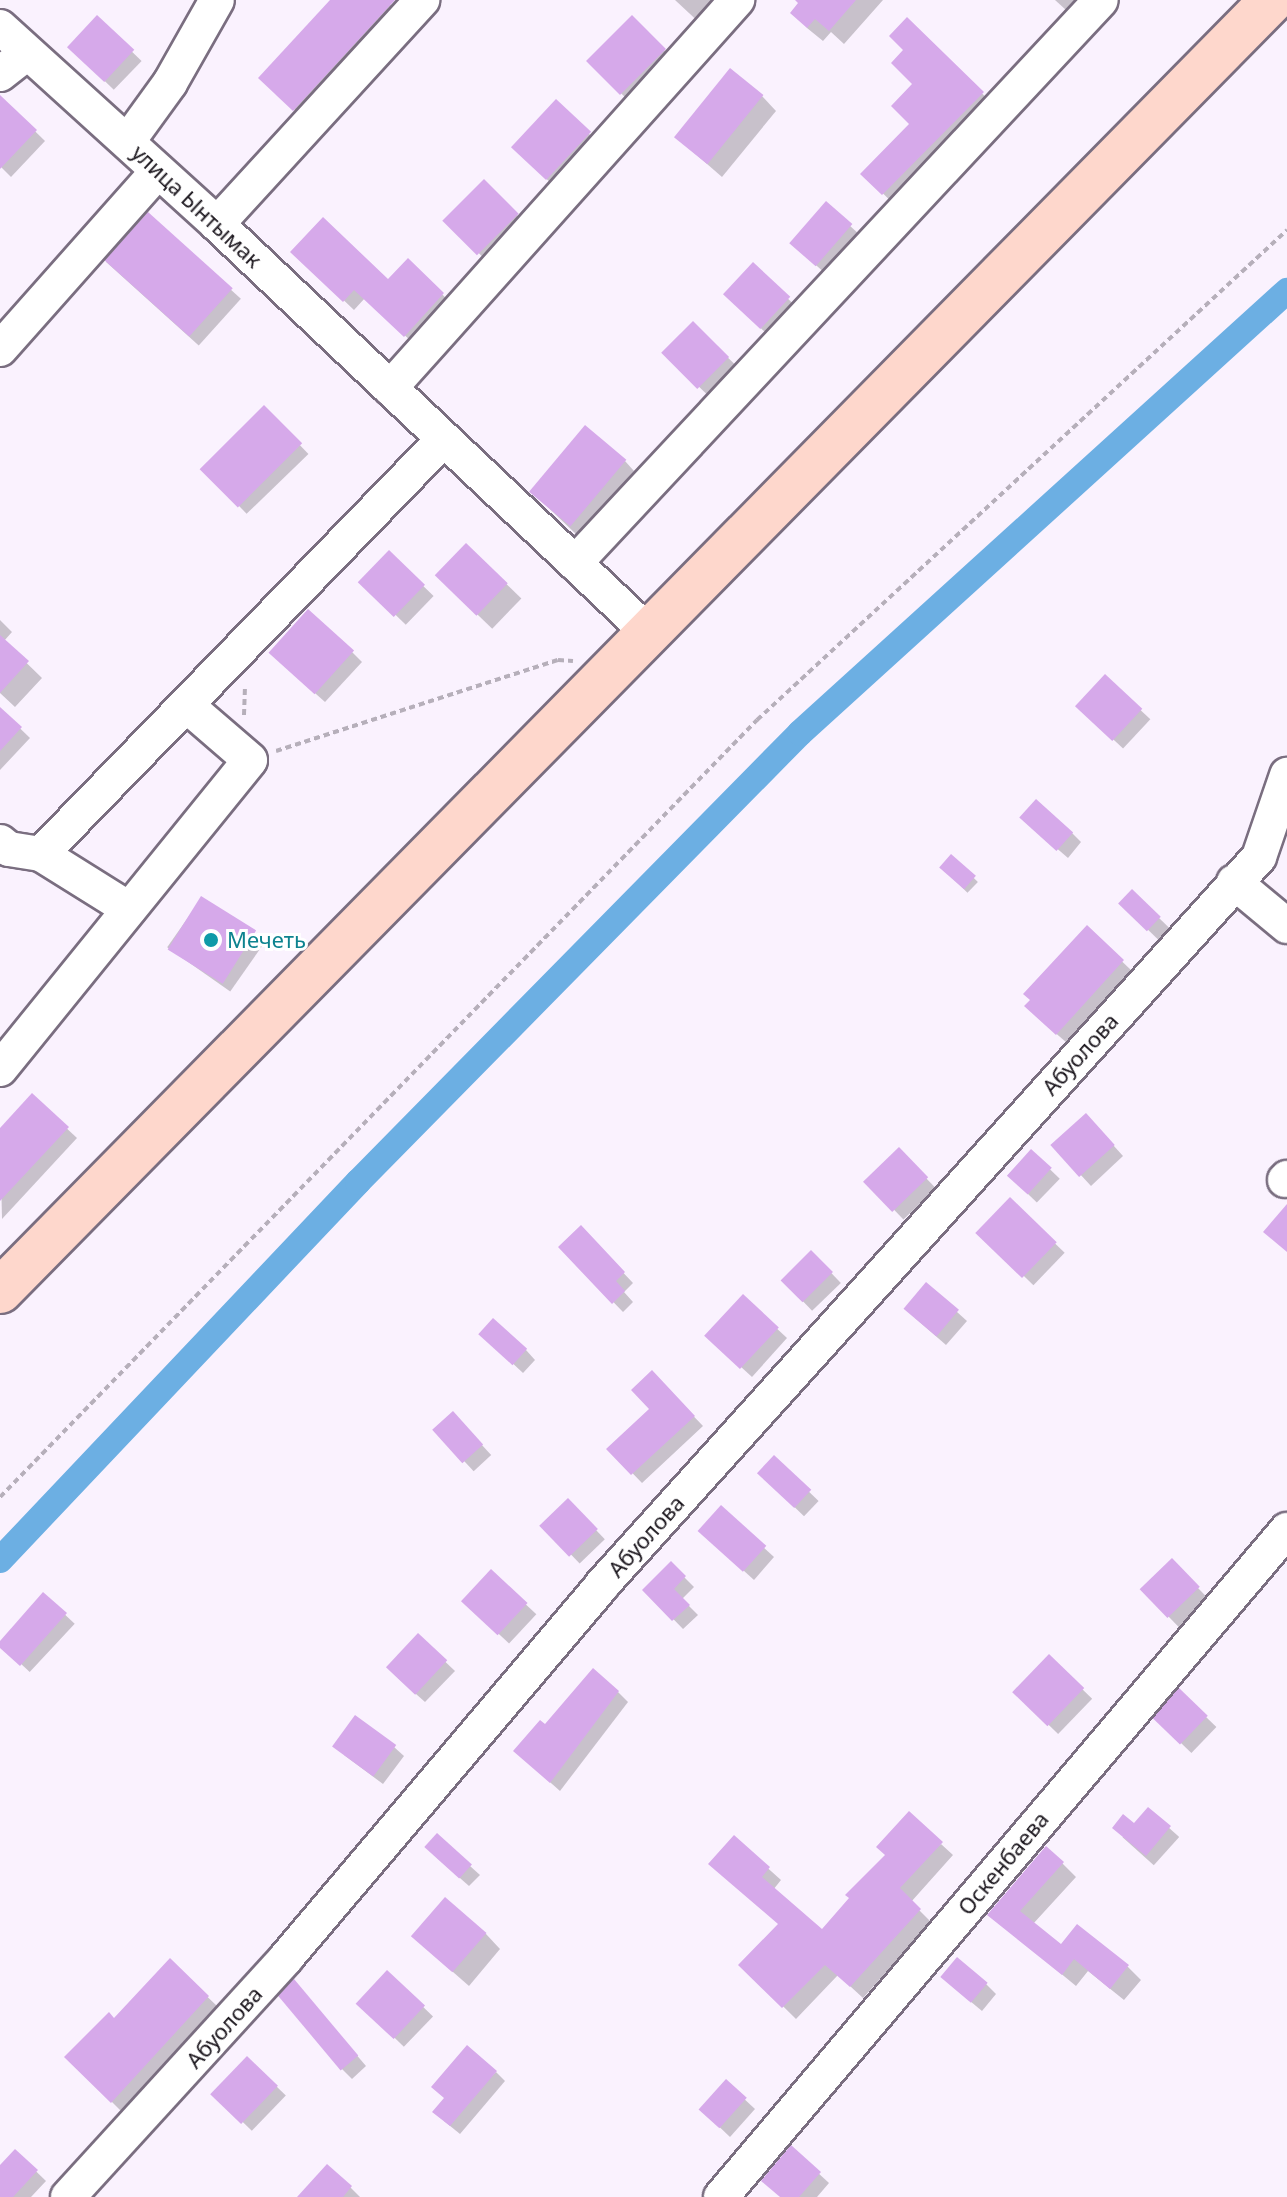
<!DOCTYPE html>
<html>
<head>
<meta charset="utf-8">
<style>
	body { margin:0 }
	#map { position:relative; width:1287px; height:2197px; overflow:hidden; background:#faf2fe; font-family:"Noto Sans",sans-serif }
	div>[style] { position:absolute }
	[style*='--x'] { left:calc(var(--x)*1px); top:calc(var(--y)*1px); width:calc(var(--w)*1px); rotate:calc(var(--a)*1deg) }
	.shadow>* { inset:0; background:#0003; transform-origin:0 0 }
	.canal>* { height:26px; margin:-13px; padding:0 13px; transform-origin:13px; border-radius:13px; background:#6cafe3 }
	.building>* { inset:0; background:#d6a9ea; transform-origin:0 0 }
	.path>* { height:4px; margin-top:-2px; transform-origin:0; background:repeating-linear-gradient(90deg,#b6afba 0 6px,transparent 0 10px) }
	.roads { filter:drop-shadow(2px 0 #7a6e80) drop-shadow(-2px 0 #7a6e80) drop-shadow(0 2px #7a6e80) drop-shadow(0 -2px #7a6e80) }
	.minor>* { height:34px; margin:-17px; padding:0 17px; transform-origin:17px; border-radius:17px; background:#fff }
	.major>* { height:44px; margin:-22px; padding:0 22px; transform-origin:22px; border-radius:22px; background:#fed7cc }
	.dots>* { width:22px; height:22px; translate:-50% -50%; box-sizing:border-box; border:4px solid #fff; border-radius:50% }
	span { translate:-50% -50%; white-space:nowrap; text-align:center; line-height:1.15; -webkit-text-stroke:6px #fff; paint-order:stroke }
	.street-label { font-size:22px; color:#1a151c }
	.culture-label { font-size:22px; color:#0d838f }
	.left { translate:0 -50%; text-align:left }
</style>
</head>
<body>
<div id="map">
	<div class="shadow">
		<i style="clip-path:polygon(334px 0,385px 0,400px 14px,304px 119px,261px 77px)"></i>
		<i style="clip-path:polygon(675px 0,733px 0,704px 27px)"></i>
		<i style="clip-path:polygon(804px 0,883px 0,844px 44px,831px 32px,823px 41px,807px 28px)"></i>
		<i style="clip-path:polygon(1055px 0,1098px 0,1078px 21px)"></i>
		<i style="left:97px;top:18px;width:62px;height:40px;rotate:44deg"></i>
		<i style="left:632px;top:18px;width:59px;height:61px;rotate:45deg"></i>
		<i style="clip-path:polygon(907px 20px,1002px 113px,903px 213px,863px 174px,911px 124px,915px 84px,906px 50px)"></i>
		<i style="clip-path:polygon(762px 96px,776px 111px,722px 177px,676px 137px)"></i>
		<i style="clip-path:polygon(1px 98px,45px 141px,11px 177px,0 166px)"></i>
		<i style="left:556px;top:102px;width:59px;height:62px;rotate:44deg"></i>
		<i style="left:484px;top:182px;width:61px;height:54px;rotate:45deg"></i>
		<i style="clip-path:polygon(826px 204px,860px 235px,826px 274px,801px 252px)"></i>
		<i style="left:148px;top:215px;width:125px;height:63px;rotate:42deg"></i>
		<i style="clip-path:polygon(293px 252px,389px 282px,408px 261px,452px 304px,414px 344px,365px 298px,354px 310px)"></i>
		<i style="left:753px;top:265px;width:62px;height:40px;rotate:44deg"></i>
		<i style="left:693px;top:324px;width:62px;height:41px;rotate:44deg"></i>
		<i style="left:264px;top:408px;width:64px;height:86px;rotate:46deg"></i>
		<i style="clip-path:polygon(625px 461px,634px 471px,578px 536px,531px 491px)"></i>
		<i style="left:466px;top:545px;width:77px;height:42px;rotate:44deg"></i>
		<i style="left:389px;top:553px;width:62px;height:40px;rotate:44deg"></i>
		<i style="clip-path:polygon(0 620px,12px 632px,4px 641px,42px 678px,15px 707px,0 693px)"></i>
		<i style="clip-path:polygon(352px 652px,362px 662px,325px 702px,280px 662px)"></i>
		<i style="left:1105px;top:677px;width:62px;height:40px;rotate:43deg"></i>
		<i style="clip-path:polygon(0 709px,30px 738px,0 770px)"></i>
		<i style="clip-path:polygon(1032px 827px,1072px 833px,1081px 842px,1068px 858px)"></i>
		<i style="left:952px;top:857px;width:36px;height:15px;rotate:44deg"></i>
		<i style="left:1132px;top:892px;width:52px;height:16px;rotate:44deg"></i>
		<i style="left:201px;top:899px;width:77px;height:59px;rotate:35deg"></i>
		<i style="clip-path:polygon(1087px 928px,1132px 971px,1067px 1043px,1036px 1016px)"></i>
		<i style="clip-path:polygon(32px 1096px,77px 1138px,2px 1219px,0 1131px)"></i>
		<i style="clip-path:polygon(1095px 1125px,1123px 1156px,1091px 1186px,1054px 1146px)"></i>
		<i style="left:899px;top:1150px;width:53px;height:45px;rotate:46deg"></i>
		<i style="left:1031px;top:1151px;width:40px;height:33px;rotate:44deg"></i>
		<i style="left:1010px;top:1200px;width:76px;height:45px;rotate:44deg"></i>
		<i style="clip-path:polygon(581px 1228px,633px 1283px,624px 1292px,633px 1302px,623px 1312px,560px 1247px)"></i>
		<i style="left:811px;top:1252px;width:43px;height:40px;rotate:46deg"></i>
		<i style="clip-path:polygon(927px 1285px,967px 1321px,946px 1345px,915px 1318px)"></i>
		<i style="clip-path:polygon(743px 1297px,787px 1338px,752px 1377px,717px 1345px)"></i>
		<i style="clip-path:polygon(481px 1334px,526px 1350px,535px 1360px,523px 1373px)"></i>
		<i style="clip-path:polygon(652px 1373px,703px 1426px,642px 1483px,609px 1449px,651px 1409px)"></i>
		<i style="left:453px;top:1414px;width:56px;height:24px;rotate:47deg"></i>
		<i style="left:774px;top:1458px;width:62px;height:21px;rotate:44deg"></i>
		<i style="left:568px;top:1501px;width:53px;height:35px;rotate:46deg"></i>
		<i style="clip-path:polygon(721px 1508px,774px 1557px,754px 1580px,710px 1540px)"></i>
		<i style="left:1172px;top:1561px;width:52px;height:41px;rotate:46deg"></i>
		<i style="clip-path:polygon(671px 1564px,694px 1587px,682px 1599px,698px 1615px,683px 1629px,645px 1590px)"></i>
		<i style="left:491px;top:1572px;width:62px;height:40px;rotate:43deg"></i>
		<i style="left:44px;top:1595px;width:42px;height:66px;rotate:43deg"></i>
		<i style="clip-path:polygon(418px 1636px,455px 1671px,425px 1702px,398px 1678px)"></i>
		<i style="left:1049px;top:1657px;width:60px;height:49px;rotate:44deg"></i>
		<i style="left:1179px;top:1691px;width:52px;height:36px;rotate:44deg"></i>
		<i style="clip-path:polygon(618px 1692px,628px 1702px,560px 1791px,525px 1760px,546px 1727px)"></i>
		<i style="clip-path:polygon(394px 1747px,404px 1756px,383px 1784px,344px 1755px)"></i>
		<i style="left:1148px;top:1809px;width:42px;height:38px;rotate:42deg"></i>
		<i style="clip-path:polygon(734px 1838px,781px 1880px,773px 1890px,822px 1932px,941px 1844px,953px 1855px,911px 1902px,931px 1922px,863px 1998px,838px 1975px,796px 2019px,741px 1965px,780px 1925px)"></i>
		<i style="clip-path:polygon(436px 1857px,470px 1866px,480px 1875px,469px 1886px)"></i>
		<i style="clip-path:polygon(1062px 1863px,1076px 1877px,1033px 1924px,1061px 1947px,1128px 1967px,1141px 1980px,1124px 2000px,1088px 1971px,1076px 1986px,990px 1915px)"></i>
		<i style="clip-path:polygon(486px 1934px,500px 1949px,469px 1986px,413px 1937px)"></i>
		<i style="clip-path:polygon(170px 1961px,217px 2006px,121px 2111px,67px 2057px,114px 2020px)"></i>
		<i style="left:387px;top:1972px;width:64px;height:42px;rotate:44deg"></i>
		<i style="clip-path:polygon(986px 1984px,996px 1994px,982px 2011px,952px 1986px)"></i>
		<i style="clip-path:polygon(303px 1992px,366px 2066px,352px 2079px,342px 2069px)"></i>
		<i style="left:247px;top:2058px;width:54px;height:49px;rotate:44deg"></i>
		<i style="clip-path:polygon(496px 2072px,505px 2081px,460px 2134px,444px 2121px)"></i>
		<i style="clip-path:polygon(726px 2082px,755px 2109px,730px 2137px,711px 2119px)"></i>
		<i style="clip-path:polygon(791px 2148px,829px 2183px,817px 2197px,781px 2197px)"></i>
		<i style="clip-path:polygon(15px 2151px,46px 2181px,31px 2197px,0 2197px,0 2168px)"></i>
		<i style="clip-path:polygon(327px 2166px,351px 2188px,360px 2197px,302px 2197px)"></i>
	</div>
	<div class="canal">
		<i style="--x:0;--y:1560;--w:521;--a:-46.56"></i>
		<i style="--x:358;--y:1182;--w:630;--a:-45.45"></i>
		<i style="--x:800;--y:733;--w:658;--a:-42.23"></i>
	</div>
	<div class="building">
		<i style="clip-path:polygon(330px 0,395px 0,293px 111px,258px 78px)"></i>
		<i style="clip-path:polygon(795px 0,856px 0,829px 31px,815px 19px,807px 28px,790px 13px,798px 3px)"></i>
		<i style="left:97px;top:15px;width:51px;height:44px;rotate:43deg"></i>
		<i style="left:632px;top:15px;width:48px;height:65px;rotate:45deg"></i>
		<i style="clip-path:polygon(907px 17px,984px 92px,882px 195px,860px 174px,909px 124px,891px 106px,912px 84px,891px 63px,903px 50px,889px 36px)"></i>
		<i style="left:730px;top:68px;width:43px;height:89px;rotate:39deg"></i>
		<i style="clip-path:polygon(0 95px,37px 130px,0 169px)"></i>
		<i style="left:556px;top:99px;width:48px;height:66px;rotate:43deg"></i>
		<i style="left:484px;top:179px;width:49px;height:59px;rotate:45deg"></i>
		<i style="left:826px;top:201px;width:35px;height:56px;rotate:41deg"></i>
		<i style="left:148px;top:212px;width:114px;height:65px;rotate:42deg"></i>
		<i style="clip-path:polygon(323px 217px,388px 279px,408px 258px,444px 293px,404px 337px,354px 290px,343px 302px,290px 252px)"></i>
		<i style="left:753px;top:262px;width:51px;height:44px;rotate:43deg"></i>
		<i style="left:693px;top:321px;width:51px;height:45px;rotate:45deg"></i>
		<i style="left:264px;top:405px;width:54px;height:91px;rotate:45deg"></i>
		<i style="left:585px;top:425px;width:54px;height:87px;rotate:40deg"></i>
		<i style="left:466px;top:543px;width:58px;height:45px;rotate:44deg"></i>
		<i style="left:389px;top:550px;width:50px;height:45px;rotate:44deg"></i>
		<i style="left:308px;top:609px;width:62px;height:59px;rotate:42deg"></i>
		<i style="clip-path:polygon(0 635px,29px 661px,0 693px)"></i>
		<i style="left:1105px;top:674px;width:51px;height:44px;rotate:43deg"></i>
		<i style="clip-path:polygon(0 707px,22px 727px,0 751px)"></i>
		<i style="left:1036px;top:799px;width:50px;height:25px;rotate:42deg"></i>
		<i style="left:951px;top:854px;width:33px;height:18px;rotate:41deg"></i>
		<i style="left:1132px;top:889px;width:40px;height:20px;rotate:44deg"></i>
		<i style="left:201px;top:896px;width:65px;height:63px;rotate:32deg"></i>
		<i style="clip-path:polygon(1087px 925px,1124px 960px,1056px 1035px,1024px 1006px,1030px 1000px,1023px 994px)"></i>
		<i style="clip-path:polygon(32px 1093px,69px 1127px,0 1201px,0 1128px)"></i>
		<i style="left:1086px;top:1113px;width:43px;height:48px;rotate:48deg"></i>
		<i style="left:899px;top:1147px;width:42px;height:50px;rotate:46deg"></i>
		<i style="left:1031px;top:1149px;width:28px;height:36px;rotate:42deg"></i>
		<i style="left:1010px;top:1197px;width:65px;height:50px;rotate:44deg"></i>
		<i style="clip-path:polygon(1287px 1204px,1287px 1252px,1263px 1232px)"></i>
		<i style="clip-path:polygon(581px 1225px,625px 1272px,616px 1281px,625px 1291px,612px 1304px,558px 1247px)"></i>
		<i style="left:811px;top:1250px;width:31px;height:43px;rotate:45deg"></i>
		<i style="left:926px;top:1282px;width:43px;height:35px;rotate:40deg"></i>
		<i style="left:743px;top:1294px;width:49px;height:57px;rotate:43deg"></i>
		<i style="left:493px;top:1318px;width:46px;height:22px;rotate:42deg"></i>
		<i style="clip-path:polygon(652px 1370px,695px 1416px,631px 1475px,606px 1449px,649px 1409px,631px 1390px)"></i>
		<i style="left:453px;top:1411px;width:45px;height:28px;rotate:48deg"></i>
		<i style="left:774px;top:1455px;width:51px;height:25px;rotate:43deg"></i>
		<i style="left:568px;top:1498px;width:43px;height:40px;rotate:46deg"></i>
		<i style="left:721px;top:1505px;width:61px;height:35px;rotate:42deg"></i>
		<i style="left:1172px;top:1558px;width:40px;height:45px;rotate:46deg"></i>
		<i style="clip-path:polygon(671px 1561px,686px 1576px,674px 1589px,690px 1605px,672px 1621px,642px 1590px)"></i>
		<i style="left:491px;top:1569px;width:50px;height:44px;rotate:43deg"></i>
		<i style="clip-path:polygon(43px 1592px,67px 1613px,20px 1666px,0 1648px,0 1641px)"></i>
		<i style="left:418px;top:1633px;width:40px;height:47px;rotate:43deg"></i>
		<i style="left:1049px;top:1654px;width:49px;height:53px;rotate:44deg"></i>
		<i style="clip-path:polygon(593px 1668px,619px 1691px,550px 1783px,513px 1751px,540px 1720px,545px 1724px)"></i>
		<i style="left:1179px;top:1688px;width:40px;height:40px;rotate:44deg"></i>
		<i style="left:355px;top:1715px;width:51px;height:39px;rotate:36deg"></i>
		<i style="clip-path:polygon(1148px 1807px,1171px 1826px,1146px 1856px,1112px 1828px,1123px 1814px,1134px 1823px)"></i>
		<i style="clip-path:polygon(909px 1811px,943px 1842px,900px 1888px,921px 1909px,850px 1987px,825px 1965px,782px 2008px,738px 1965px,778px 1924px,708px 1864px,734px 1835px,770px 1867px,762px 1877px,822px 1929px,849px 1898px,845px 1895px,885px 1855px,876px 1847px)"></i>
		<i style="left:437px;top:1833px;width:47px;height:19px;rotate:42deg"></i>
		<i style="clip-path:polygon(1046px 1846px,1064px 1862px,1020px 1911px,1061px 1944px,1077px 1924px,1129px 1965px,1110px 1989px,1074px 1959px,1062px 1975px,987px 1915px)"></i>
		<i style="left:445px;top:1897px;width:55px;height:52px;rotate:41deg"></i>
		<i style="left:957px;top:1957px;width:40px;height:26px;rotate:40deg"></i>
		<i style="clip-path:polygon(170px 1958px,209px 1996px,111px 2103px,64px 2057px,109px 2012px,114px 2018px)"></i>
		<i style="left:387px;top:1970px;width:52px;height:46px;rotate:43deg"></i>
		<i style="left:294px;top:1979px;width:100px;height:23px;rotate:50deg"></i>
		<i style="clip-path:polygon(467px 2045px,497px 2071px,450px 2126px,432px 2112px,444px 2098px,431px 2087px)"></i>
		<i style="left:247px;top:2056px;width:43px;height:53px;rotate:44deg"></i>
		<i style="left:726px;top:2079px;width:28px;height:41px;rotate:42deg"></i>
		<i style="clip-path:polygon(791px 2145px,821px 2172px,799px 2197px,780px 2197px,761px 2181px)"></i>
		<i style="clip-path:polygon(15px 2149px,38px 2170px,13px 2197px,0 2197px,0 2165px)"></i>
		<i style="clip-path:polygon(327px 2164px,352px 2186px,343px 2197px,297px 2197px)"></i>
	</div>
	<div class="path">
		<i style="--x:244;--y:715;--w:27;--a:-88"></i>
		<i style="--x:276;--y:751;--w:296;--a:-17.9"></i>
		<i style="--x:558;--y:660;--w:15;--a:4"></i>
		<i style="--x:0;--y:1497;--w:1085;--a:-45.75"></i>
		<i style="--x:757;--y:720;--w:722;--a:-42.75"></i>
	</div>
	<div class="roads">
		<div class="minor">
			<i style="--x:0;--y:27;--w:293;--a:42.2"></i>
			<i style="--x:217;--y:224;--w:596;--a:43.44"></i>
			<i style="--x:0;--y:74;--w:34;--a:-38"></i>
			<i style="--x:128;--y:141;--w:72;--a:-54.1"></i>
			<i style="--x:170;--y:83;--w:95;--a:-60.5"></i>
			<i style="--x:217;--y:224;--w:304;--a:-47.5"></i>
			<i style="--x:0;--y:349;--w:238;--a:-48.4"></i>
			<i style="--x:390;--y:388;--w:521;--a:-48.19"></i>
			<i style="--x:575;--y:563;--w:770;--a:-46.95"></i>
			<i style="--x:0;--y:842;--w:11;--a:38"></i>
			<i style="--x:9;--y:849;--w:32;--a:9"></i>
			<i style="--x:41;--y:854;--w:104;--a:32"></i>
			<i style="--x:41;--y:854;--w:578;--a:-45.84"></i>
			<i style="--x:1234;--y:882;--w:69;--a:39.7"></i>
			<i style="--x:0;--y:1069;--w:397;--a:-51"></i>
			<i style="--x:250;--y:760;--w:84;--a:-139.3"></i>
			<i style="--x:1285;--y:1180;--w:3;--a:-45"></i>
			<i style="--x:68;--y:2197;--w:323;--a:-47.6"></i>
			<i style="--x:286;--y:1958;--w:487;--a:-49.7"></i>
			<i style="--x:601;--y:1586;--w:982;--a:-47.93"></i>
			<i style="--x:1259;--y:857;--w:87;--a:-71.1"></i>
			<i style="--x:721;--y:2197;--w:875;--a:-49.68"></i>
		</div>
		<div class="major">
			<i style="--x:0;--y:1291;--w:1812;--a:-45.42"></i>
		</div>
	</div>
	<div class="dots">
		<i style="left:211px;top:940px;background:#0f9aa8"></i>
	</div>
	<div class="street-label">
		<span style="left:197px;top:206px;rotate:43deg">улица Ынтымак</span>
		<span style="left:1080px;top:1054px;rotate:-48deg">Абуолова</span>
		<span style="left:646px;top:1536px;rotate:-48deg">Абуолова</span>
		<span style="left:1003px;top:1863px;rotate:-50deg">Оскенбаева</span>
		<span style="left:224px;top:2027px;rotate:-48deg">Абуолова</span>
	</div>
	<div class="culture-label">
		<span class="left" style="left:227px;top:940px">Мечеть</span>
	</div>
</div>
</body>
</html>
